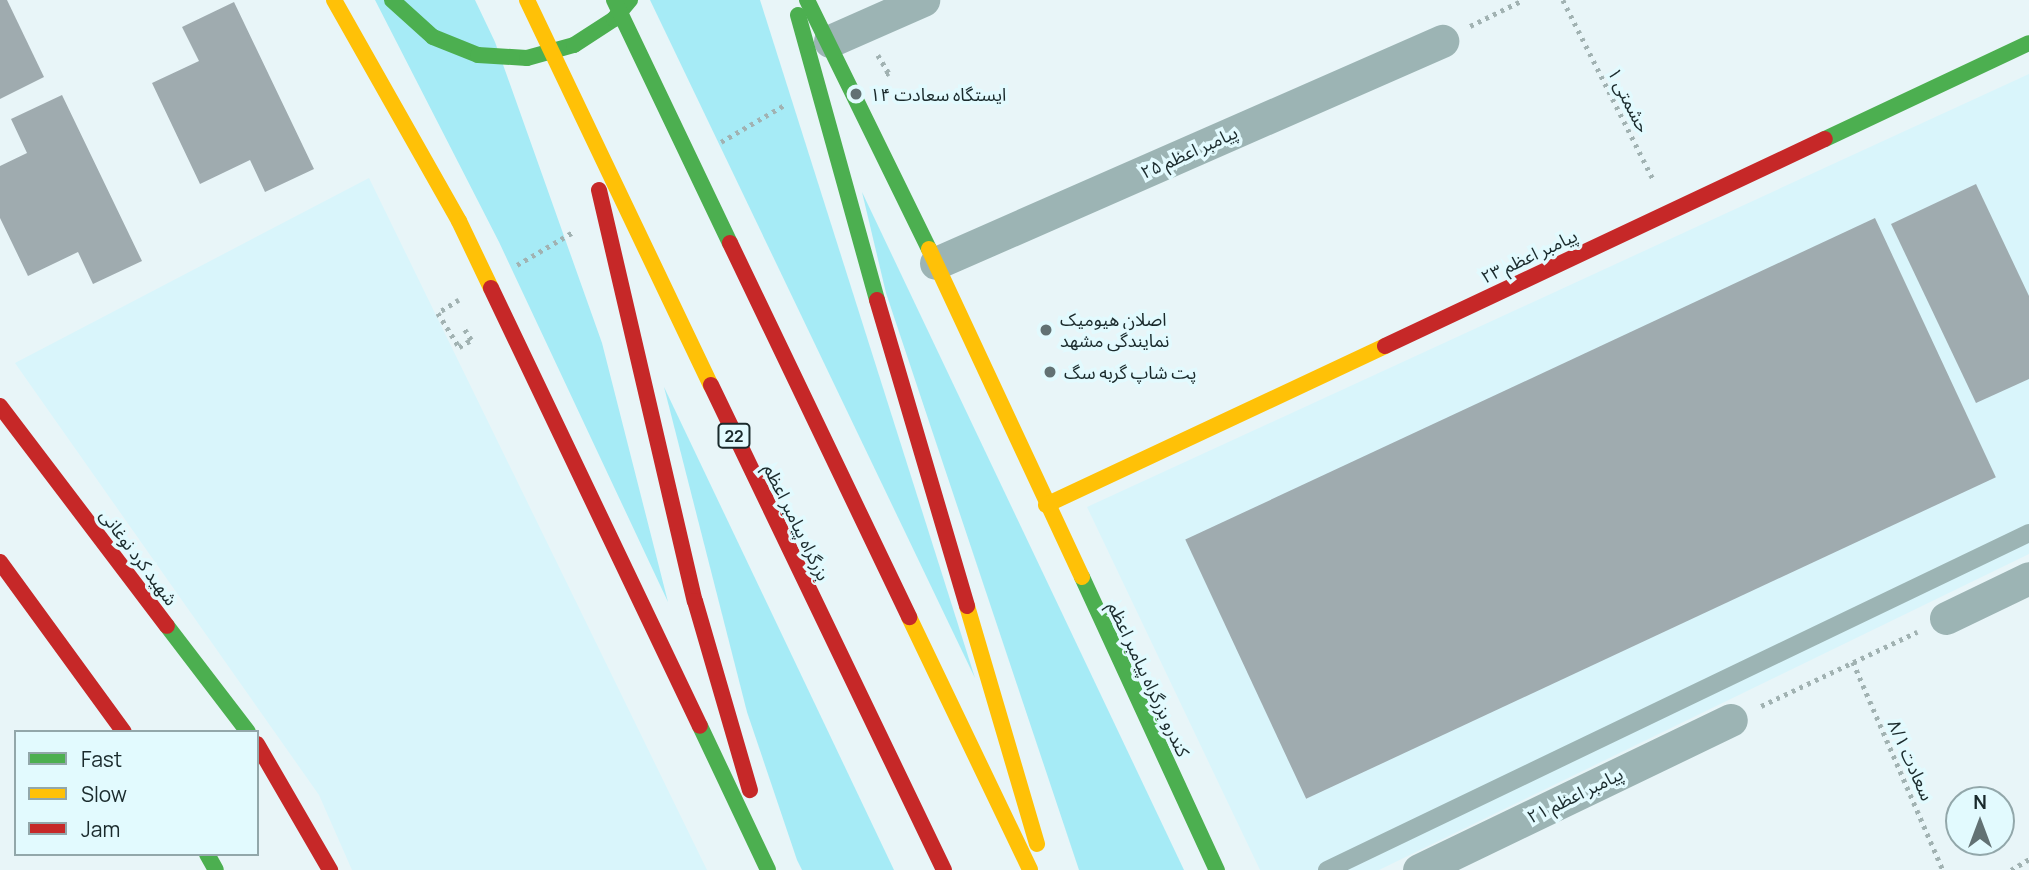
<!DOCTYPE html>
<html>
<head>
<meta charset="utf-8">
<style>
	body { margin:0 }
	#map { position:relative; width:2029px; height:870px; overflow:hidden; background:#e8f5f8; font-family:Manrope,"Noto Sans Arabic",sans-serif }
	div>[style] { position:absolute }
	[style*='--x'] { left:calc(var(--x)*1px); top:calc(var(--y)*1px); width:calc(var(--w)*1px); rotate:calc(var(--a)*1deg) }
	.built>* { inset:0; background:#d9f5fb }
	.green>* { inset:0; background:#a6ebf6 }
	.building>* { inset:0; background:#9fabaf; transform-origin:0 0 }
	.path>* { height:4.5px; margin-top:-2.25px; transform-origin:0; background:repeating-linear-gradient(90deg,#a1b2b2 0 3.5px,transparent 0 8.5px) }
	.lane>* { height:18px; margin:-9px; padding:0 9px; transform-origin:9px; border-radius:9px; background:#9cb4b4 }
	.street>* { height:33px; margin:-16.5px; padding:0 16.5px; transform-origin:16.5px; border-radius:16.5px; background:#9cb4b4 }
	.fast>* { height:16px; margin:-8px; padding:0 8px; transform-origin:8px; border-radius:8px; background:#4caf50 }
	.slow>* { height:16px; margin:-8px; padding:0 8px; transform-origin:8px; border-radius:8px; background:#ffc107 }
	.jam>* { height:16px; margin:-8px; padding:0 8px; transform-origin:8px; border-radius:8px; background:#c62828 }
	.dots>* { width:19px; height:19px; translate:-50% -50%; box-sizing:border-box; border:4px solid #e2fafe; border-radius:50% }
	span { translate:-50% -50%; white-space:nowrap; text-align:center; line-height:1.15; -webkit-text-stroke:7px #e2fafe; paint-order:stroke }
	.shield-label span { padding:2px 5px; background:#e2fafe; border:2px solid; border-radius:5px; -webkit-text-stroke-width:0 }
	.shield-label { font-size:16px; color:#1a2a2c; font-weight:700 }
	.poi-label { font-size:18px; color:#1a2a2c }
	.left { translate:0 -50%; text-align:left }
	.street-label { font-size:18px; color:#1a2a2c }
	.legend { position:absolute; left:14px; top:730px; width:245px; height:126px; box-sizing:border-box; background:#e2fafe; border:2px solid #92a7aa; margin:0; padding:9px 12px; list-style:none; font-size:21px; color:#1a2a2c }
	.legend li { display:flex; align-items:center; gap:14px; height:35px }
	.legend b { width:35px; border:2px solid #92a7aa }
	.north { position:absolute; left:1945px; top:786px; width:70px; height:70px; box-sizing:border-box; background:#e2fafe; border:2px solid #92a7aa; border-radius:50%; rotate:0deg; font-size:19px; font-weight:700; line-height:28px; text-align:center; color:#1a2a2c }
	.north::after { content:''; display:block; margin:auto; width:24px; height:32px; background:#627173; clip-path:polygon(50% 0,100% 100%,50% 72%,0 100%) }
</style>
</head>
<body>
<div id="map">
	<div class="built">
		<i style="clip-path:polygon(2029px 74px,2029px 554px,1379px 870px,1260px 870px,1087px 507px)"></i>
		<i style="clip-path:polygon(369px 178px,707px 870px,352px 870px,319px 795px,15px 363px)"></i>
	</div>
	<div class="green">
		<i style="clip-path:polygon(375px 0,475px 0,495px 42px,602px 343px,668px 602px,499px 242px)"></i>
		<i style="clip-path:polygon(650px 0,760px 0,975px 678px)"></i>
		<i style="clip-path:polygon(862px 192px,1184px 870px,1079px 870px,886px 293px)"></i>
		<i style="clip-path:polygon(664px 387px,894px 870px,802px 870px,797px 860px,747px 712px)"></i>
	</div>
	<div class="building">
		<i style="clip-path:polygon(0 0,7px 0,44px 77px,0 99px)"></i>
		<i style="clip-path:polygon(234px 2px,314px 169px,265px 192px,250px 160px,200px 184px,152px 83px,199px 61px,182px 27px)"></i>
		<i style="clip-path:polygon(62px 95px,142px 261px,93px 284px,78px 252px,28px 276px,0 218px,0 166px,27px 153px,11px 119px)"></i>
		<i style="clip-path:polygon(1976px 184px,2029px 296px,2029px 379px,1976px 403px,1891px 224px)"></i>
		<i style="left:1875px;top:218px;width:286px;height:761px;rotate:65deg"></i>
	</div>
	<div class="path">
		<i style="--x:1563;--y:0;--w:203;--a:63.3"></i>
		<i style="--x:1470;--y:26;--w:59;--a:-26.1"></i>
		<i style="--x:878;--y:55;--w:21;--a:59"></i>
		<i style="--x:889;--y:73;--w:6;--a:149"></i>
		<i style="--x:721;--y:142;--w:75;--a:-30.3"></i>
		<i style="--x:517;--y:265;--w:65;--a:-30.5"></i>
		<i style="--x:459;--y:300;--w:25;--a:148"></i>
		<i style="--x:438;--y:313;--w:40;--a:58"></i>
		<i style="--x:459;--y:347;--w:14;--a:-30"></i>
		<i style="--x:471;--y:340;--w:15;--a:-122"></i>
		<i style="--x:1853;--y:662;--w:227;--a:66.6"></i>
		<i style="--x:1761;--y:706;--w:173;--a:-25.4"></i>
		<i style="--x:2011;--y:870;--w:21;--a:-31"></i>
	</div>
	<div class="lane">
		<i style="--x:1327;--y:870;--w:779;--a:-25.64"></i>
	</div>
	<div class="street">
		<i style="--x:830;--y:41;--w:102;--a:-23.8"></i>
		<i style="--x:936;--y:263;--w:553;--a:-23.69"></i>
		<i style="--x:1946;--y:618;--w:92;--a:-25.7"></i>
		<i style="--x:1419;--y:870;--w:346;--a:-25.7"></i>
	</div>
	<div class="fast">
		<i style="--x:392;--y:0;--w:55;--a:42.1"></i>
		<i style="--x:433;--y:37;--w:48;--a:21.8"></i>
		<i style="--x:478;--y:55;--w:49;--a:3.5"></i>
		<i style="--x:527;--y:58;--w:49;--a:-15.5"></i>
		<i style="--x:574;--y:45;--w:48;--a:-33"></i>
		<i style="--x:614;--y:19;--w:25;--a:-50"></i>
		<i style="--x:614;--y:0;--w:269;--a:64.5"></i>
		<i style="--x:807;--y:0;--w:277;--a:63.9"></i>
		<i style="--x:798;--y:15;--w:296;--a:74.5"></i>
		<i style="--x:1825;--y:139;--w:225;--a:-25.2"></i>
		<i style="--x:1082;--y:577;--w:323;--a:65.3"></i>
		<i style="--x:167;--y:626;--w:133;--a:52.6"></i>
		<i style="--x:700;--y:726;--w:159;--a:64.7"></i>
		<i style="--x:207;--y:854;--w:18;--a:61"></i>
	</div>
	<div class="slow">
		<i style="--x:334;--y:0;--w:254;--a:60.5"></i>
		<i style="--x:459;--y:221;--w:74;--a:64.5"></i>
		<i style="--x:527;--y:0;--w:427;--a:64.5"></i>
		<i style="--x:929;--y:249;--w:362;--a:65"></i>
		<i style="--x:1046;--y:505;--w:374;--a:-25.1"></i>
		<i style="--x:967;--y:606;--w:248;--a:73.6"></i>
		<i style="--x:909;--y:617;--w:280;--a:64.4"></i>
	</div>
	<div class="jam">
		<i style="--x:599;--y:190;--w:422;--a:76.9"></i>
		<i style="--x:695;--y:601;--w:197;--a:73.8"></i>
		<i style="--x:730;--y:243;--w:415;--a:64.4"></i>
		<i style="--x:491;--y:288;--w:485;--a:64.5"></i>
		<i style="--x:877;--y:300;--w:319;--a:73.6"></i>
		<i style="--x:1385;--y:346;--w:486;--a:-25.2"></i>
		<i style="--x:711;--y:385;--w:538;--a:64.34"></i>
		<i style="--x:0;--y:406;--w:276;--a:52.8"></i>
		<i style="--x:0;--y:562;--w:210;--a:53.9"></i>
		<i style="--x:257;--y:744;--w:146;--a:59.9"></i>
	</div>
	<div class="dots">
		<i style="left:856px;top:94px;background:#627173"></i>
		<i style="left:1046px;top:330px;background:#627173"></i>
		<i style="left:1050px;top:372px;background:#627173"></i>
	</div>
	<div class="shield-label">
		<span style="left:734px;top:436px">22</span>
	</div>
	<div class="poi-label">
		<span class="left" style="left:870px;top:94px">ایستگاه سعادت ۱۴</span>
		<span class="left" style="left:1060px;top:330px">اصلان هیومیک<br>نمایندگی مشهد</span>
		<span class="left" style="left:1064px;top:372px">پت شاپ گربه سگ</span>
	</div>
	<div class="street-label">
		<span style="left:1629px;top:100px;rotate:63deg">حشمتی ۱</span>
		<span style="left:1189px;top:152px;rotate:-24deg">پیامبر اعظم ۲۵</span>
		<span style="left:1529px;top:256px;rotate:-25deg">پیامبر اعظم ۲۳</span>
		<span style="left:797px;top:522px;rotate:64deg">بزرگراه پیامبر اعظم</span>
		<span style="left:139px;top:557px;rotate:53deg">شهید کرد نوغانی</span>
		<span style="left:1149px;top:679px;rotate:65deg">کندرو بزرگراه پیامبر اعظم</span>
		<span style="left:1911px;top:760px;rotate:66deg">سعادت ۸/۱</span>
		<span style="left:1575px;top:795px;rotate:-26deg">پیامبر اعظم ۲۱</span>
	</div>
	<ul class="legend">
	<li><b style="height:9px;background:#4caf50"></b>Fast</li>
	<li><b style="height:9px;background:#ffc107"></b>Slow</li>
	<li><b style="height:9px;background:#c62828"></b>Jam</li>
	</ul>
	<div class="north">N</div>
</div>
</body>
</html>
